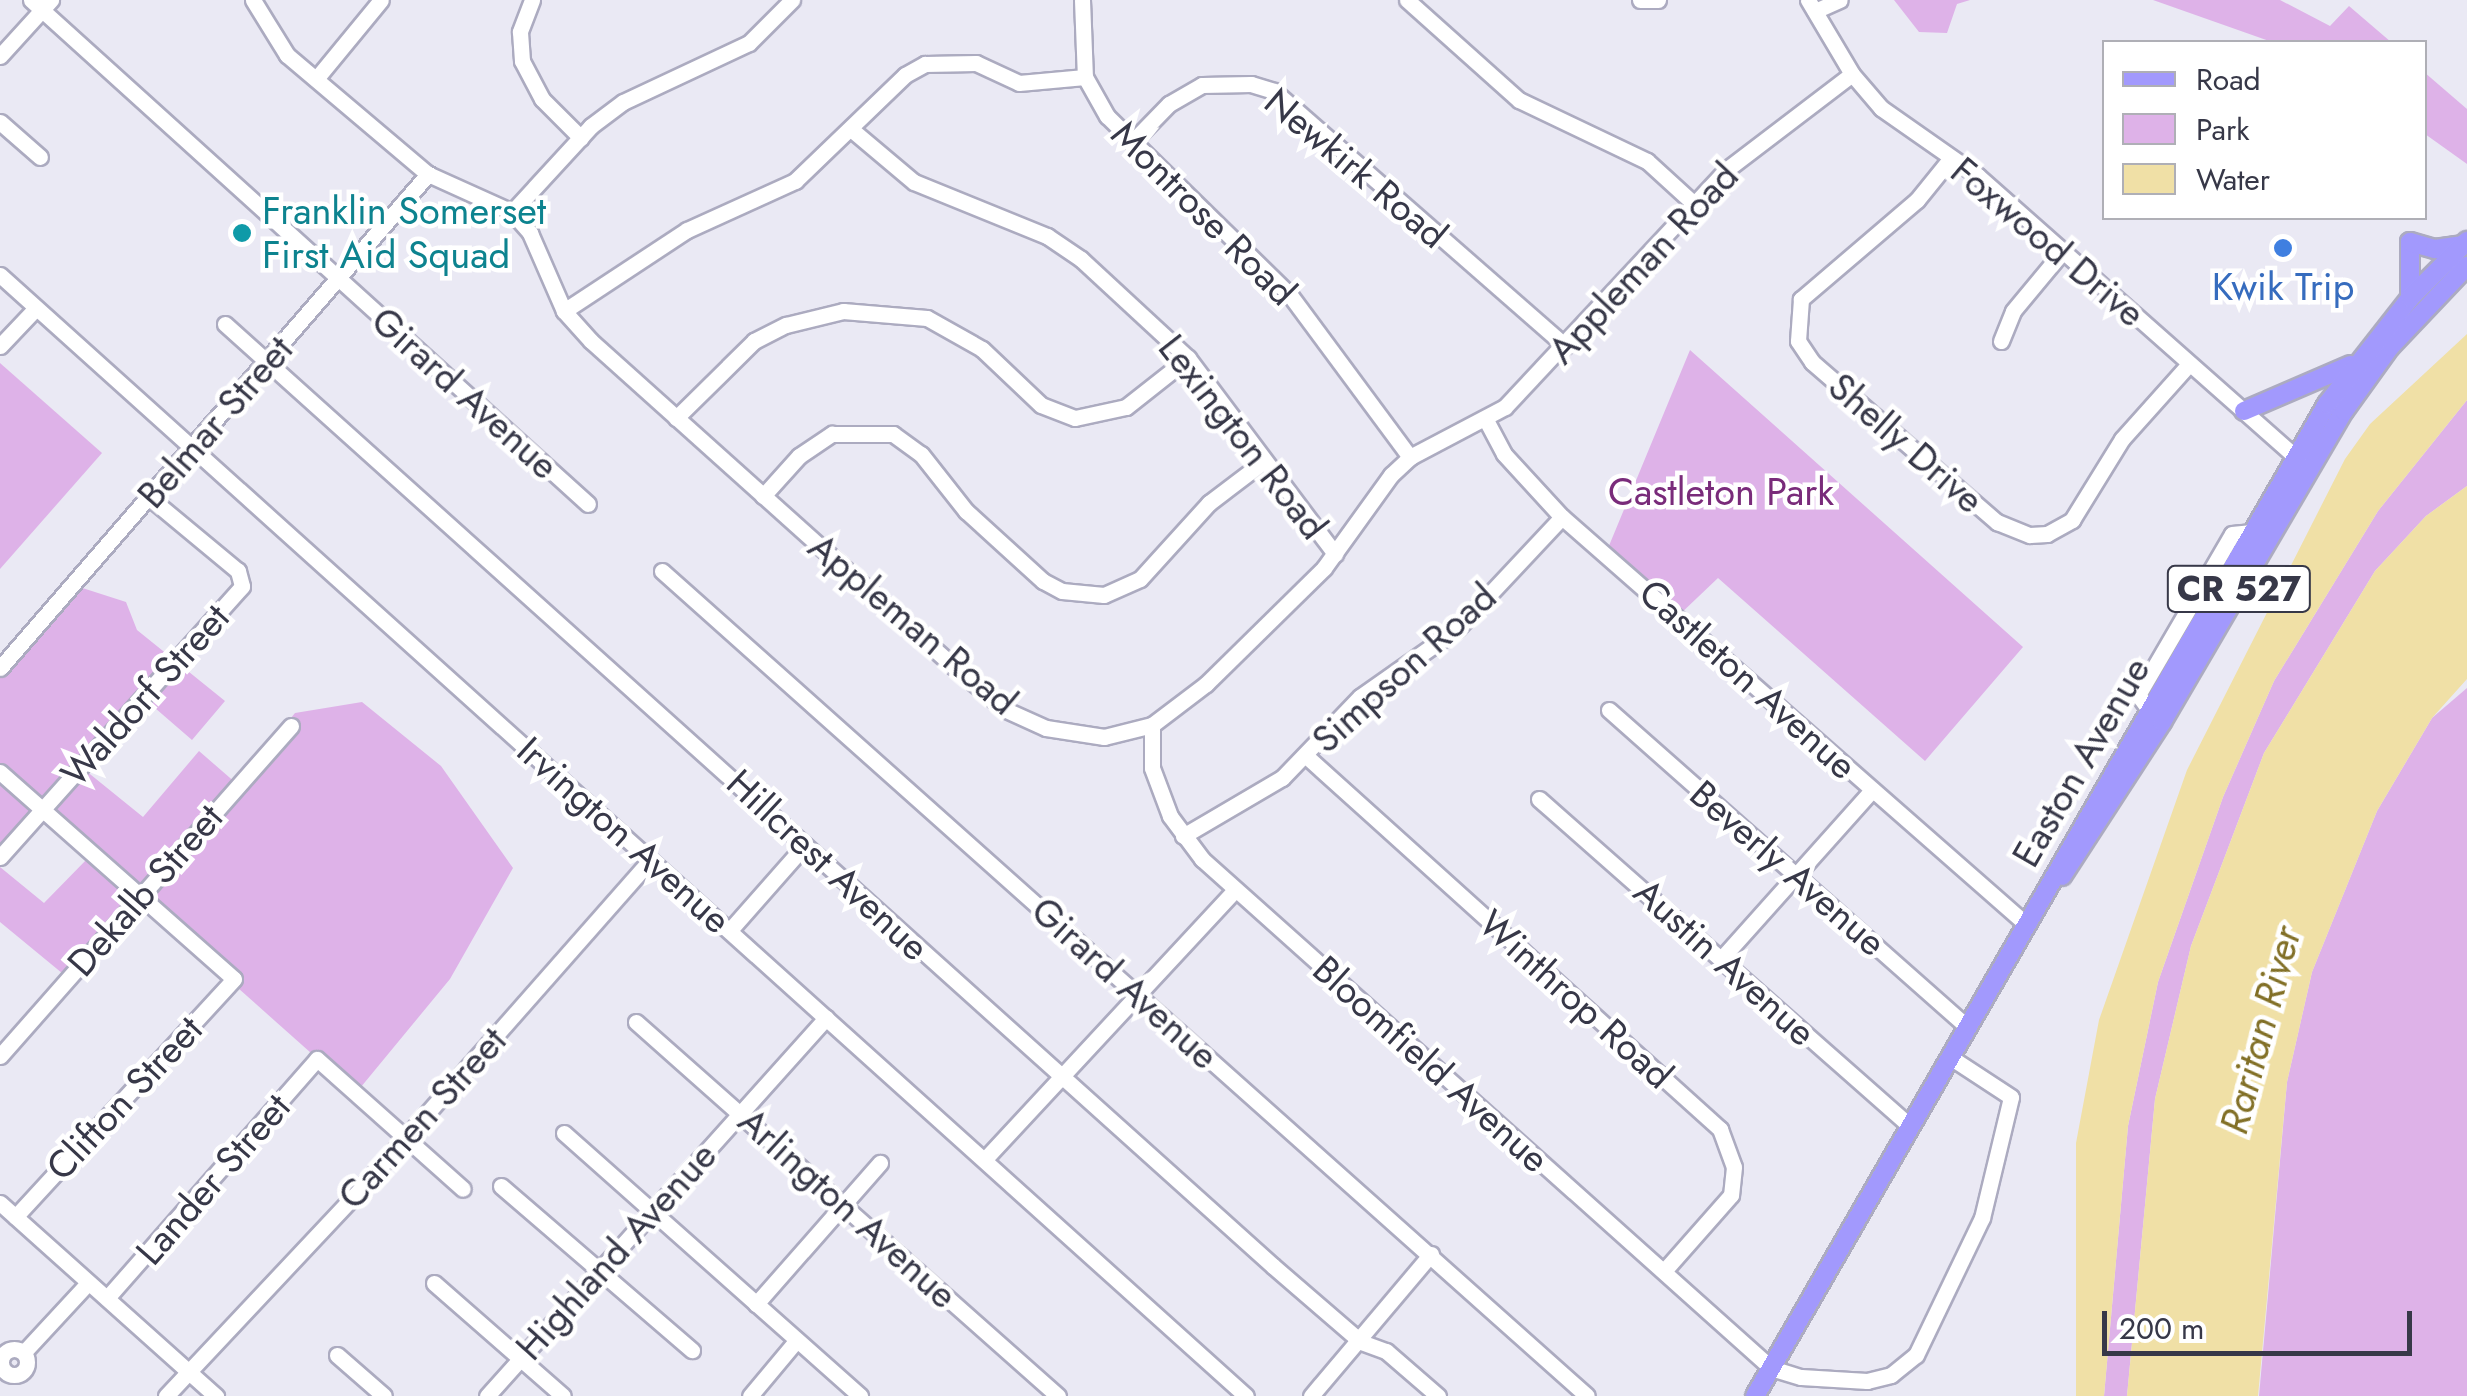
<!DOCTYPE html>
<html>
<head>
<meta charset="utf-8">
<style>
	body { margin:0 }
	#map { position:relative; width:2467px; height:1396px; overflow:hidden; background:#eae9f4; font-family:Jost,sans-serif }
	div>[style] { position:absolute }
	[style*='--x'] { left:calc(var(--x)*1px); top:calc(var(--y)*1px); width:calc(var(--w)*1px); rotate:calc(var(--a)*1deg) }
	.green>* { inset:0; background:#deb2e8 }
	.water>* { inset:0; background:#f0e0a6 }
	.roads { filter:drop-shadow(2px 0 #acabc0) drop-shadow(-2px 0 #acabc0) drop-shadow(0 2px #acabc0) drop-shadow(0 -2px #acabc0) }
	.minor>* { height:15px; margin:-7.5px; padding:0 7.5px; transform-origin:7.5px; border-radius:7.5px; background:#fff }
	.minor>.ring { margin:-7.5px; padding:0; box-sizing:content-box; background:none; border:15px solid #fff; border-radius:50% }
	.major>* { height:18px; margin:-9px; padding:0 9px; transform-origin:9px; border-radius:9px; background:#a299fd }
	.dots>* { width:28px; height:28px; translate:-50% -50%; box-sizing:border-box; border:5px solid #fff; border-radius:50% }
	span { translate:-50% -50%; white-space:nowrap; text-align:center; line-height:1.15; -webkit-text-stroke:9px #fff; paint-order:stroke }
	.shield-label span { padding:2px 8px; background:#fff; border:2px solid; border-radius:8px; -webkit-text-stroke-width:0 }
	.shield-label { font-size:35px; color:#373848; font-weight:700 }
	.street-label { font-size:38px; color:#373848 }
	.culture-label { font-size:38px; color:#0d838f }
	.left { translate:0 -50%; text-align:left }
	.shop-label { font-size:38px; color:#366cbe }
	.park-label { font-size:38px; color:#792b7a }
	.water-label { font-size:40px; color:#827027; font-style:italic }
	.legend { position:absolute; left:2102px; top:40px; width:325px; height:180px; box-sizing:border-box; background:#fff; border:2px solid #afafb6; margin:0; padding:12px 18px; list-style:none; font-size:30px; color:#373848 }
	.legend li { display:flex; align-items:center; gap:20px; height:50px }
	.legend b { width:50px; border:2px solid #afafb6 }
	.scale { position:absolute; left:2102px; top:1311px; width:310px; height:45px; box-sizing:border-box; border:5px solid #373848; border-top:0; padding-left:12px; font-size:30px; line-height:35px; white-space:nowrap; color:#373848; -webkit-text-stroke:8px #fff; paint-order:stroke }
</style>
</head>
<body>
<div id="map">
	<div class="green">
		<i style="clip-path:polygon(1894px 0,1970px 0,1957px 4px,1947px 33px,1919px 32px)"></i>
		<i style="clip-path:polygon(2153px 0,2280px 0,2330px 26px,2349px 6px,2391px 42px,2272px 42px)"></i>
		<i style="clip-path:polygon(2424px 72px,2467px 109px,2467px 164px,2425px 134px)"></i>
		<i style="clip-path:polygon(1690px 350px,2023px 647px,1925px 761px,1718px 578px,1677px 617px,1606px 553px)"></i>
		<i style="clip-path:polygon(0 363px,102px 453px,0 569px)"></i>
		<i style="clip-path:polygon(2467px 400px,2467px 486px,2426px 516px,2375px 571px,2264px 753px,2191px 946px,2155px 1099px,2127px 1396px,2104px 1396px,2128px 1126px,2158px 982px,2223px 797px,2274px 681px,2378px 511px)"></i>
		<i style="clip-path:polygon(70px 584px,126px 602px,137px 630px,225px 701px,192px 740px,140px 695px,80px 766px,143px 817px,199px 751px,237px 784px,295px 713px,362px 702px,441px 766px,513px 868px,450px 979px,356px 1093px,140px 901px,68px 978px,0 922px,0 867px,44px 903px,89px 857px,38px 813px,0 851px,0 664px)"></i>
		<i style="clip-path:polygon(2467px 688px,2467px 1396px,2259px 1396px,2287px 1082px,2312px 972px,2377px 811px,2432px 718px)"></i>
	</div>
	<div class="water">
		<i style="clip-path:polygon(2467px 334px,2467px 400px,2378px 511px,2274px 681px,2223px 797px,2158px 982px,2128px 1126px,2104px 1396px,2076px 1396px,2076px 1143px,2099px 1020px,2187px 770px,2345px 459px,2370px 424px)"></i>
		<i style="clip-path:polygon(2467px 486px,2467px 679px,2432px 718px,2377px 811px,2312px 972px,2287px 1082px,2258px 1396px,2127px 1396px,2155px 1099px,2191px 946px,2264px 753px,2375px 571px,2426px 516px)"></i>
	</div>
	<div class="roads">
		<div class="minor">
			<i style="--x:31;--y:0;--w:751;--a:42.14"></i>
			<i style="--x:253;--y:0;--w:65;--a:58.3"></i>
			<i style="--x:287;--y:55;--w:185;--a:40.2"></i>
			<i style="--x:428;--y:174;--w:92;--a:24.3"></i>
			<i style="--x:512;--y:212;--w:28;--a:49"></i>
			<i style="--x:530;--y:233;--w:85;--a:66.4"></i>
			<i style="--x:564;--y:311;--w:40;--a:48"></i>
			<i style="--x:591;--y:341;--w:486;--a:41.9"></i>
			<i style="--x:953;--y:666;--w:69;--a:39.7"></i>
			<i style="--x:1006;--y:710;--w:44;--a:24.2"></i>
			<i style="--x:1046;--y:728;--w:59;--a:8.8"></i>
			<i style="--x:1104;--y:737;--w:49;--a:-14"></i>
			<i style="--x:1152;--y:725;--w:68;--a:-37.2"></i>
			<i style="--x:1206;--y:684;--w:165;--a:-44.5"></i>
			<i style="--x:1324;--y:568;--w:115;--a:-54.2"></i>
			<i style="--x:1391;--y:475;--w:26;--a:-43"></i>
			<i style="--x:1410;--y:457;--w:107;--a:-27.8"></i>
			<i style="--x:1505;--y:407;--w:324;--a:-47"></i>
			<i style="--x:1726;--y:170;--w:158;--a:-37.3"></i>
			<i style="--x:532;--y:0;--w:34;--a:111"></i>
			<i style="--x:520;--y:32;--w:29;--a:86"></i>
			<i style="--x:522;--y:61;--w:43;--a:62.2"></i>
			<i style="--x:542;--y:99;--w:55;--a:45"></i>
			<i style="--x:1082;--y:0;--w:77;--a:87.8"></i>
			<i style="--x:1085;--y:77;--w:45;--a:60.6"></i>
			<i style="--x:1107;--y:116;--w:256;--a:44.4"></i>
			<i style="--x:1290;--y:295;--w:202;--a:53.5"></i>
			<i style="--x:1407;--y:0;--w:150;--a:41.8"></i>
			<i style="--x:1519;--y:100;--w:142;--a:25.5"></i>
			<i style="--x:1647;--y:161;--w:62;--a:42.4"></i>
			<i style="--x:1640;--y:0;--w:18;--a:0"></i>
			<i style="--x:1808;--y:0;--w:86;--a:59.3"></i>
			<i style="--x:1852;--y:74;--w:45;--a:49.5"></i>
			<i style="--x:1881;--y:108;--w:118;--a:35"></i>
			<i style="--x:1978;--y:176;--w:436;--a:41.5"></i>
			<i style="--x:1815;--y:11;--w:27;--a:-24"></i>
			<i style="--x:0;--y:56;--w:76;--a:-47.7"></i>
			<i style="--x:316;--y:79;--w:102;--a:-50.6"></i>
			<i style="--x:0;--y:122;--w:53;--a:41.2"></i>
			<i style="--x:851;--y:129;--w:82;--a:40.1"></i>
			<i style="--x:914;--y:182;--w:144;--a:22.1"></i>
			<i style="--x:1047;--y:236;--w:41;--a:34.1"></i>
			<i style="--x:1081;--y:259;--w:146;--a:42.8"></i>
			<i style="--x:1188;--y:358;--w:245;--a:53.1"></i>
			<i style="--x:1132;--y:142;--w:53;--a:-45.8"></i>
			<i style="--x:1169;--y:104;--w:38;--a:-30"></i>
			<i style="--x:1202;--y:85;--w:49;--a:-1.2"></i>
			<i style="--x:1251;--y:84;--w:24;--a:17"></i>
			<i style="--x:1274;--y:91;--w:387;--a:41.2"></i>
			<i style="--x:1951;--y:158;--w:54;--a:129"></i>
			<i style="--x:1917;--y:200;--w:153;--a:139.5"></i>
			<i style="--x:1801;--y:299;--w:42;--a:94.1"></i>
			<i style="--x:1798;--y:341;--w:25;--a:56"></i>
			<i style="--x:1812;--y:362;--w:245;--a:40.9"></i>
			<i style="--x:1997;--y:522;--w:35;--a:22"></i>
			<i style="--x:2030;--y:535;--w:17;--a:-3"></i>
			<i style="--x:2047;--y:534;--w:29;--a:-29"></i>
			<i style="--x:2072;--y:520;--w:95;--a:-58.3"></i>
			<i style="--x:2122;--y:439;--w:101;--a:-48.2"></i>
			<i style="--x:512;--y:212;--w:117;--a:-47.4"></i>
			<i style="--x:591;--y:126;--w:40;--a:-37"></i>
			<i style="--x:623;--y:102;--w:139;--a:-25.1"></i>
			<i style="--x:749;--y:43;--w:61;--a:-45"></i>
			<i style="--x:0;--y:275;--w:1676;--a:41.98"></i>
			<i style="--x:564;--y:311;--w:147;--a:-33.4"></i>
			<i style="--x:687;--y:230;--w:119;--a:-24.4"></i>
			<i style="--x:795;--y:181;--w:153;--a:-43.9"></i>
			<i style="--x:905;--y:75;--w:23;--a:-29"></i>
			<i style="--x:925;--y:64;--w:51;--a:-1.1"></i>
			<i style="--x:976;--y:63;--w:47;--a:24.9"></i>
			<i style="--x:1019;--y:83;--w:66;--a:-5.2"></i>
			<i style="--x:225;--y:324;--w:1409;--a:41.95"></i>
			<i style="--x:1273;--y:1266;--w:116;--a:40.8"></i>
			<i style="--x:1361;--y:1342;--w:27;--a:20"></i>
			<i style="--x:1386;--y:1351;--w:69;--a:40.9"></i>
			<i style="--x:2001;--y:341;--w:32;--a:-68"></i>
			<i style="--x:2013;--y:311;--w:77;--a:-50.3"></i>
			<i style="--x:0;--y:346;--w:52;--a:-46.5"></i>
			<i style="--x:676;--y:418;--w:110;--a:-44.6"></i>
			<i style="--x:754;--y:341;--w:36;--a:-27"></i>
			<i style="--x:786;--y:325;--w:59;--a:-13.8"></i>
			<i style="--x:843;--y:311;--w:84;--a:4.8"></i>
			<i style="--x:927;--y:318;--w:63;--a:29.4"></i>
			<i style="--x:982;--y:349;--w:81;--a:43.5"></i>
			<i style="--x:1041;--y:405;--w:36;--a:21"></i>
			<i style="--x:1075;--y:418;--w:52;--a:-12.2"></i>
			<i style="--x:1126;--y:407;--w:79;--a:-38.3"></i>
			<i style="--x:1486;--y:420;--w:38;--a:62"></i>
			<i style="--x:1504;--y:454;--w:86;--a:47.4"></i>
			<i style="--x:1562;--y:517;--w:617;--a:41.26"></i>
			<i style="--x:763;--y:496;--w:54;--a:-48"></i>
			<i style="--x:799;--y:456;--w:40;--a:-34"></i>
			<i style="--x:832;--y:434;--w:61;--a:0"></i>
			<i style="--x:893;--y:434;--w:34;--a:36"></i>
			<i style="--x:921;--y:454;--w:73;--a:51.7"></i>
			<i style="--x:966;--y:511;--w:104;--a:42.3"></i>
			<i style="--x:1043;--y:581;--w:21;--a:28"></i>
			<i style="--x:1062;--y:591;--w:42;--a:5.4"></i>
			<i style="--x:1104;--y:595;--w:39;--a:-24"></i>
			<i style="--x:1140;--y:579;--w:103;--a:-47.8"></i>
			<i style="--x:1209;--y:503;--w:68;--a:-37.2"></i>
			<i style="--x:662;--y:571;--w:1239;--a:41.73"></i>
			<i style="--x:0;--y:668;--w:654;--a:-49.09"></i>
			<i style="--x:1609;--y:710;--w:478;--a:41.5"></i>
			<i style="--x:2155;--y:718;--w:29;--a:-126"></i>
			<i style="--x:2138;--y:695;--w:186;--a:-59.7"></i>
			<i style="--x:2232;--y:534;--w:20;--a:-6"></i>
			<i style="--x:1152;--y:725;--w:43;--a:90"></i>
			<i style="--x:1152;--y:768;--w:51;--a:69.4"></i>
			<i style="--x:1170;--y:816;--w:54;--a:53.3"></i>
			<i style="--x:1202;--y:859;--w:763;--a:41.81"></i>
			<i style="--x:1771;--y:1368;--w:31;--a:17"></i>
			<i style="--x:1801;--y:1377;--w:66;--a:3.5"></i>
			<i style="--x:1867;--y:1381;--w:25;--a:-14"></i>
			<i style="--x:1891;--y:1375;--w:32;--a:-39"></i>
			<i style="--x:1916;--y:1355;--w:152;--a:-64.3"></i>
			<i style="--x:1982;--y:1218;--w:124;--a:-76.5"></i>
			<i style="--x:2011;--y:1097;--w:73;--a:-146.7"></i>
			<i style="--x:1305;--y:755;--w:559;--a:42.03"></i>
			<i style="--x:1720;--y:1129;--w:40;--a:69.8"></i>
			<i style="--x:1734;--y:1167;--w:28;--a:96"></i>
			<i style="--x:1731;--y:1195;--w:101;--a:131.4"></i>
			<i style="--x:0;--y:772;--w:312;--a:41.5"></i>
			<i style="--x:234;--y:979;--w:323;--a:132.6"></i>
			<i style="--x:1539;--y:799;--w:495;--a:41.4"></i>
			<i style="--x:1183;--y:836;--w:115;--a:-30.4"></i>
			<i style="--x:1282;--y:778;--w:112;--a:-46.1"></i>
			<i style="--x:1360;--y:697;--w:120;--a:-35.1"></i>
			<i style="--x:1458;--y:628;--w:152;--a:-46.9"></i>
			<i style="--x:0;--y:857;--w:363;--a:-48.2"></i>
			<i style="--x:242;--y:586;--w:16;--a:-105"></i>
			<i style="--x:238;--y:571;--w:114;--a:-140.3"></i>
			<i style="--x:730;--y:930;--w:113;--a:-48.6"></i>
			<i style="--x:1721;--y:959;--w:227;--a:-48.2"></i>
			<i style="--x:636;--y:1022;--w:564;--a:41.55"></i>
			<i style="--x:0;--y:1056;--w:440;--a:-48.6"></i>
			<i style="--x:564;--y:1133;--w:396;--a:41.6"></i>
			<i style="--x:985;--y:1159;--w:367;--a:-47.1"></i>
			<i style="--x:501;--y:1186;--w:252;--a:40.7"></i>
			<i style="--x:0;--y:1203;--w:290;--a:41.8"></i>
			<i style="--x:434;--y:1283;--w:171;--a:41.2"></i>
			<i style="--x:107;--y:1298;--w:318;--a:-48.7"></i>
			<i style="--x:317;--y:1059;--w:195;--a:41.7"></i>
			<i style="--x:756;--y:1304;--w:188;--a:-48.7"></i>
			<i class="ring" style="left:1px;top:1349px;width:11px;height:11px"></i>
			<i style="--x:25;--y:1351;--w:93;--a:-47.2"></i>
			<i style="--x:337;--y:1355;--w:62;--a:41.1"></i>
			<i style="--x:166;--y:1396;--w:288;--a:-46.8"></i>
			<i style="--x:363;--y:1186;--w:434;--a:-48.6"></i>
			<i style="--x:487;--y:1396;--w:508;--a:-48.11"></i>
			<i style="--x:750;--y:1396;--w:72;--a:-50.1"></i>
			<i style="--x:1311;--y:1396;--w:186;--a:-49.8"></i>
		</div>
		<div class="major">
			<i style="--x:2410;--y:242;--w:56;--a:90"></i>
			<i style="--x:2410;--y:242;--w:26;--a:16"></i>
			<i style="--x:2435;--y:249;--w:27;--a:-8"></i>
			<i style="--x:2244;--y:411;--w:116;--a:-23.3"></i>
			<i style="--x:2062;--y:876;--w:184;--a:-57"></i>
			<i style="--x:2162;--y:722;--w:360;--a:-59.7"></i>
			<i style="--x:2344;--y:411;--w:79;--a:-54.3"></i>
			<i style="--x:2390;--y:347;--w:112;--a:-46.5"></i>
			<i style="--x:1755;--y:1396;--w:1145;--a:-60.03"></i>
			<i style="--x:2327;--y:404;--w:135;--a:-51.9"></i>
			<i style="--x:2410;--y:298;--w:81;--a:-45"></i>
		</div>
	</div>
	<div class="dots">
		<i style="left:242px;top:233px;background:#0f9aa8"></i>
		<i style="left:2283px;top:248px;background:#3f7fe0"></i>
	</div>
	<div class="shield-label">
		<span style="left:2239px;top:589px">CR 527</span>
	</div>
	<div class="street-label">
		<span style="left:1356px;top:168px;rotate:40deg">Newkirk Road</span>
		<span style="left:1204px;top:213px;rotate:45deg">Montrose Road</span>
		<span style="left:2048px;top:242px;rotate:40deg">Foxwood Drive</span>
		<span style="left:1643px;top:263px;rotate:-47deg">Appleman Road</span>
		<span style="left:465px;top:393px;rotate:42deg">Girard Avenue</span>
		<span style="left:215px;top:422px;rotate:-49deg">Belmar Street</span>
		<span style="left:1243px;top:437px;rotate:52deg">Lexington Road</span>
		<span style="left:1906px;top:443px;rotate:41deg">Shelly Drive</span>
		<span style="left:913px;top:624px;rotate:40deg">Appleman Road</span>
		<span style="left:1404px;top:668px;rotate:-42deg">Simpson Road</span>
		<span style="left:1748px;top:679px;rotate:42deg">Castleton Avenue</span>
		<span style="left:145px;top:695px;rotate:-48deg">Waldorf Street</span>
		<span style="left:2081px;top:762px;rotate:-60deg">Easton Avenue</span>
		<span style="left:624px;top:835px;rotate:42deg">Irvington Avenue</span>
		<span style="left:828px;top:865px;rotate:43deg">Hillcrest Avenue</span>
		<span style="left:1788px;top:868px;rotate:41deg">Beverly Avenue</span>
		<span style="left:145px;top:890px;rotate:-49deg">Dekalb Street</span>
		<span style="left:1725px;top:962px;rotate:42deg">Austin Avenue</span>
		<span style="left:1125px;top:983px;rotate:42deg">Girard Avenue</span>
		<span style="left:1576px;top:999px;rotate:42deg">Winthrop Road</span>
		<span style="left:1431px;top:1064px;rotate:42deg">Bloomfield Avenue</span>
		<span style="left:124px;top:1098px;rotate:-47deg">Clifton Street</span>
		<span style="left:422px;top:1118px;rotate:-48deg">Carmen Street</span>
		<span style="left:213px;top:1179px;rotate:-49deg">Lander Street</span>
		<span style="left:848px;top:1208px;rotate:42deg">Arlington Avenue</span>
		<span style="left:616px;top:1251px;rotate:-48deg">Highland Avenue</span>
	</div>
	<div class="culture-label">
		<span class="left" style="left:262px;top:233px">Franklin Somerset<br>First Aid Squad</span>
	</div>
	<div class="shop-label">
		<span style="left:2283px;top:287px">Kwik Trip</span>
	</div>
	<div class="park-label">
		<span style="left:1721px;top:492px">Castleton Park</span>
	</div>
	<div class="water-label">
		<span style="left:2260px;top:1030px;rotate:-75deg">Raritan River</span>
	</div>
	<ul class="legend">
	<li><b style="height:12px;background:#a299fd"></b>Road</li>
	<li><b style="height:28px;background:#deb2e8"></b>Park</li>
	<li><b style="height:28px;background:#f0e0a6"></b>Water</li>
	</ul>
	<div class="scale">200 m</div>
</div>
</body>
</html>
